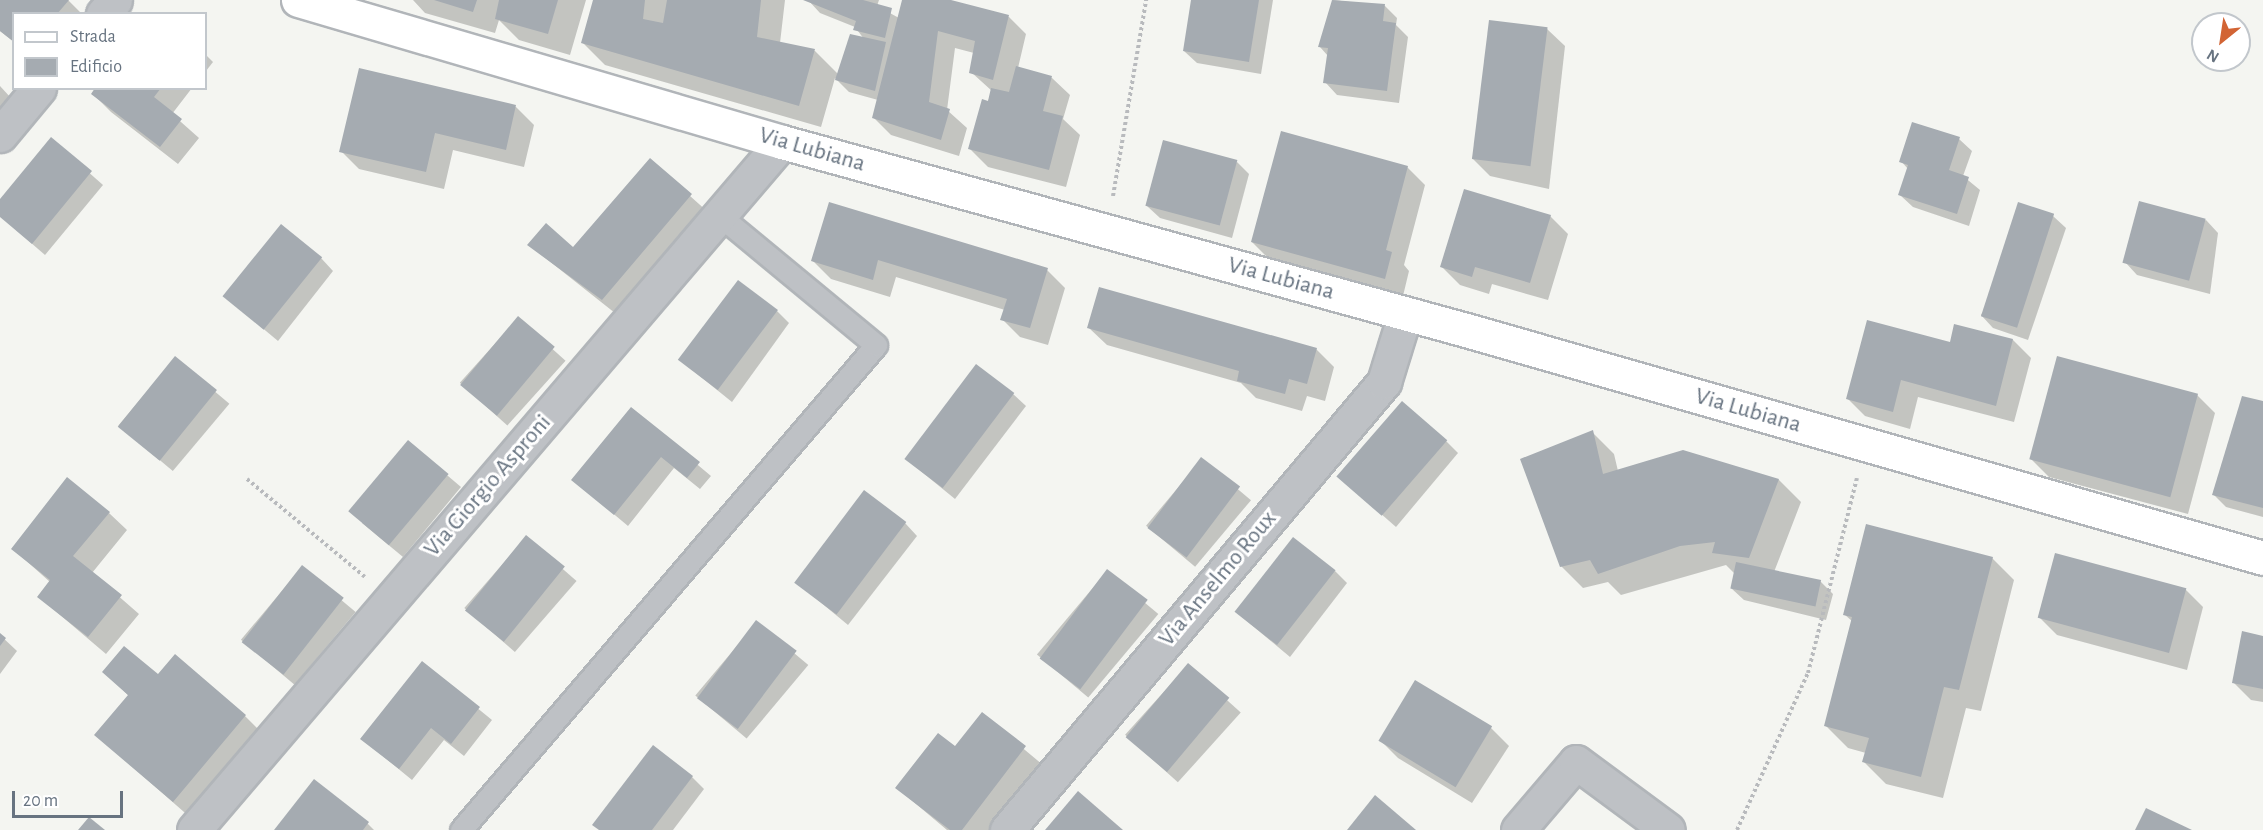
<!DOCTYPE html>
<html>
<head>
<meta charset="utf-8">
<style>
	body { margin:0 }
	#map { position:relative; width:2263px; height:830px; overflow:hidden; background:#f4f5f1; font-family:"Alegreya Sans",sans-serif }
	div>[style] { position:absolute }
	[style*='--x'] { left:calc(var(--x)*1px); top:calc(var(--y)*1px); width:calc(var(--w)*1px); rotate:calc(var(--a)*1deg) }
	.shadow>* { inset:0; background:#0003; transform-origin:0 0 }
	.building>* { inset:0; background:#a5abb1; transform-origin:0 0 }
	.path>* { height:4px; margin-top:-2px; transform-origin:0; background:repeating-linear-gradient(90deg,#b8babd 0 3px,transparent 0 6px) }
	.roads { filter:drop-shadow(2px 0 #b1b5b9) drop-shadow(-2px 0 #b1b5b9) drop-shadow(0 2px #b1b5b9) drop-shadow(0 -2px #b1b5b9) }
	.lane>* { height:21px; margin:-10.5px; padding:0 10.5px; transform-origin:10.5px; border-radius:10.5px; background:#bec1c5 }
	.street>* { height:33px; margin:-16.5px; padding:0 16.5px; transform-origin:16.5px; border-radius:16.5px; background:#bec1c5 }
	.secondary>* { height:33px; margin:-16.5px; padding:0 16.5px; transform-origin:16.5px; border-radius:16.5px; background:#fff }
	span { translate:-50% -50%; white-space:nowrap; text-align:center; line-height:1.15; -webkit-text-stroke:6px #fff; paint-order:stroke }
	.street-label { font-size:24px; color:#677380 }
	.legend { position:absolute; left:12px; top:12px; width:195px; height:78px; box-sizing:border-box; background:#fff; border:2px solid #c2c7cc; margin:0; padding:8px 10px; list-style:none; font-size:18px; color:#677380 }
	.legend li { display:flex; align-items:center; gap:12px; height:30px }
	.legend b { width:30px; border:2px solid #c2c7cc }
	.north { position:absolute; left:2191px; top:12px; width:60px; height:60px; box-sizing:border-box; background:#fff; border:2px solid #c2c7cc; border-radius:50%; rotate:210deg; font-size:16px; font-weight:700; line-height:24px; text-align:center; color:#677380 }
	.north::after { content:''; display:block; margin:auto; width:21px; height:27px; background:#d26434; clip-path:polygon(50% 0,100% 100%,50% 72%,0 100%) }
	.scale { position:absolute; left:12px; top:791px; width:111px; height:27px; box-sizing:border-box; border:3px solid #677380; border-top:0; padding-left:8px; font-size:18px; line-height:21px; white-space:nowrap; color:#677380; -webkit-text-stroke:4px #fff; paint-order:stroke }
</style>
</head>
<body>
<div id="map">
	<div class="shadow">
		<i style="clip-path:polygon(0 0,68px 0,81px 13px,14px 14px,14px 42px,0 31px)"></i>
		<i style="clip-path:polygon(413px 0,586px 0,570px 55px,519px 40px,499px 20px,495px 33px,425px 13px)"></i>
		<i style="clip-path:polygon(594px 0,785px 0,780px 43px,815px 51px,838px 74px,864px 39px,855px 27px,820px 13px,808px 0,879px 0,877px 6px,899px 18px,904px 0,945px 0,1009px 17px,1026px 34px,1018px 68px,1052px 78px,1070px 95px,1063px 119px,1080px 135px,1066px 187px,988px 167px,970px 149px,992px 91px,971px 72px,974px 53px,955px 48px,947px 110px,967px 128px,959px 156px,891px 135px,873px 117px,878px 100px,849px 92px,835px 78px,821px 127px,605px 65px,583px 43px)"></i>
		<i style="clip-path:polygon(1193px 0,1273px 0,1261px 74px,1197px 63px,1184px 51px)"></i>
		<i style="clip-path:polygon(1333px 0,1385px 6px,1397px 18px,1396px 25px,1408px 37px,1399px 103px,1337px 95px,1325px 82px,1328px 56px,1320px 47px)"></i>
		<i style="clip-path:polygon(1547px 29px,1565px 46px,1549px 189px,1490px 176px,1472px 158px)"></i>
		<i style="clip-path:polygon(206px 55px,213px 62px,206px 71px)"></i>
		<i style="clip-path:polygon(360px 70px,516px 107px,534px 125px,524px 167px,453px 150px,444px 189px,359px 169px,341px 151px)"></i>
		<i style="clip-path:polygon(0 86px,11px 98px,0 112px)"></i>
		<i style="clip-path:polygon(97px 88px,192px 88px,172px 114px,199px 138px,178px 164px,111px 112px,93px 94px)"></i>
		<i style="clip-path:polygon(51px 139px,103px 185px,45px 255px,0 216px,0 201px)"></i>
		<i style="clip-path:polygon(1959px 139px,1972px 151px,1963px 176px,1980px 190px,1969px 226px,1913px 207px,1900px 195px,1908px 169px,1901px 161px)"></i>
		<i style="clip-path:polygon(650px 160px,709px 213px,620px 317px,529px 245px,574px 249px)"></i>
		<i style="clip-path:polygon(1237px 162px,1249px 174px,1232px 238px,1160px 218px,1147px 206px)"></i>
		<i style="clip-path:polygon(1407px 167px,1425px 185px,1404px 265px,1409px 271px,1403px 296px,1270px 260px,1252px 242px)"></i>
		<i style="clip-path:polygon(830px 204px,1047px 270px,1065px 288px,1048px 345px,1020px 337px,1002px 319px,1005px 310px,896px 277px,890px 297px,831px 279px,813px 261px)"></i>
		<i style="clip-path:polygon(1550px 216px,1568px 234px,1548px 300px,1492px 284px,1489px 294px,1460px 285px,1442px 267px)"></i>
		<i style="clip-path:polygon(2053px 216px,2066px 228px,2028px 340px,1993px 328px,1981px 315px)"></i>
		<i style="clip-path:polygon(2206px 220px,2218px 233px,2210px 294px,2137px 275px,2125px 262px)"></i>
		<i style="clip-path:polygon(321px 258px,333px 271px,278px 341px,225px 297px)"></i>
		<i style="clip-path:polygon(777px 311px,789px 323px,732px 402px,681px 361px)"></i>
		<i style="left:518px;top:318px;width:64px;height:87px;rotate:42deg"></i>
		<i style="clip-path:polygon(1955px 326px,2013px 340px,2031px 358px,2014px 422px,1918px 397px,1910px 429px,1865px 416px,1848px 399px,1951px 344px)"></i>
		<i style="clip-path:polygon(1089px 328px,1316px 349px,1334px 367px,1325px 401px,1307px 396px,1302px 411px,1256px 398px,1241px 383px,1107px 345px)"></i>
		<i style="left:175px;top:358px;width:71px;height:88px;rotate:40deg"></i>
		<i style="clip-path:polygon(1013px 394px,1026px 406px,955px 499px,906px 459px)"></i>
		<i style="clip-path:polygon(2197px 395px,2215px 413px,2188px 514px,2049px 477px,2031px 459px)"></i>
		<i style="clip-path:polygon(2263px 403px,2263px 517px,2226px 507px,2213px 494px)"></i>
		<i style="clip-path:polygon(631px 409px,711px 476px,700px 489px,674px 468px,628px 526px,573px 480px)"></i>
		<i style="clip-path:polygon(1592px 432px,1614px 454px,1618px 471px,1683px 451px,1779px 480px,1801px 502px,1774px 572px,1821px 582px,1833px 594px,1826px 620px,1744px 600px,1731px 588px,1735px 574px,1726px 565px,1621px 595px,1608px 582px,1583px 588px,1561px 566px)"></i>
		<i style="clip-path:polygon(1446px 441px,1458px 453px,1396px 527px,1339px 477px)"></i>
		<i style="clip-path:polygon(408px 442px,461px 487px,403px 557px,362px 523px)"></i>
		<i style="left:1202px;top:459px;width:64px;height:87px;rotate:40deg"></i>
		<i style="clip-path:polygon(109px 513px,127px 530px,92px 573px,139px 614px,106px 654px,39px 597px,50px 582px,13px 549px)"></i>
		<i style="clip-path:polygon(905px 523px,917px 536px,848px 625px,796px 582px)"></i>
		<i style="left:526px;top:537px;width:67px;height:94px;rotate:41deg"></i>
		<i style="clip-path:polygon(1992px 558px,2014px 580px,1981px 711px,1966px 708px,1943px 798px,1886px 784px,1864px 762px,1866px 753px,1848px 748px,1826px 726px,1853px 622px,1844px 614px)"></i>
		<i style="left:302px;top:567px;width:70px;height:95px;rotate:40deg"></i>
		<i style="left:1107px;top:571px;width:67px;height:109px;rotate:40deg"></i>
		<i style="clip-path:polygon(1335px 571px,1347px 583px,1290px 657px,1236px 612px)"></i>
		<i style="clip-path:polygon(2185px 589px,2203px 607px,2187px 670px,2057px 635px,2039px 617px)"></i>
		<i style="left:757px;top:622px;width:67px;height:96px;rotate:40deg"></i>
		<i style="clip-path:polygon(0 635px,17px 651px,0 674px)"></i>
		<i style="clip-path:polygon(2263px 637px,2263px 702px,2251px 700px,2233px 682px)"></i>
		<i style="clip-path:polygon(422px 663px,492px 720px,464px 756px,444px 740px,412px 780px,362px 739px)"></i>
		<i style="left:1188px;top:665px;width:71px;height:94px;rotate:42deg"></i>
		<i style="clip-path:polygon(104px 672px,158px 677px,245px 716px,263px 734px,192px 819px,96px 735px,129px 696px)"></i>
		<i style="clip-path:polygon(982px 714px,1043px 765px,993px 830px,947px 830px,897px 788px,955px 748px)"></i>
		<i style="clip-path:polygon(1491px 728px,1509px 746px,1472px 803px,1398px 758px,1380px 740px)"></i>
		<i style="clip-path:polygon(692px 777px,704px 789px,673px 830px,599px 830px)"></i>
		<i style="clip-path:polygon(314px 781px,368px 824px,374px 830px,276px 830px)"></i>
	</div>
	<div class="building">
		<i style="clip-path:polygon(0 0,69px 0,57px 14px,14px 14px,14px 42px,0 31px)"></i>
		<i style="clip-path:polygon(434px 0,477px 0,473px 12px)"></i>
		<i style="clip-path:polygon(499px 0,558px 0,548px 34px,495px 19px)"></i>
		<i style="clip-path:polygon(593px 0,645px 0,643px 19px,663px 23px,667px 0,761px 0,757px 37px,815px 49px,799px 106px,581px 43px)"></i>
		<i style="clip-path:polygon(803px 0,863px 0,892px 8px,885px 38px,853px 30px,856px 21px)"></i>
		<i style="clip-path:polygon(902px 0,951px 0,1009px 15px,993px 80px,969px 73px,975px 41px,938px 31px,929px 102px,950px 109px,941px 140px,872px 118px)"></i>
		<i style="clip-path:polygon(1191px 0,1259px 0,1249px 62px,1183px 51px)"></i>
		<i style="clip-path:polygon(1332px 0,1385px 4px,1383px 21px,1396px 23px,1387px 91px,1323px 83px,1328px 48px,1318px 47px)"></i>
		<i style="left:1489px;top:20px;width:59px;height:140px;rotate:7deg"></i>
		<i style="clip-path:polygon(850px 34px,886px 42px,875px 91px,835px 80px)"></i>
		<i style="clip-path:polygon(1016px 66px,1052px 76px,1043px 111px,1063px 116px,1049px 170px,968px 149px,982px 99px,988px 101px,991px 88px,1009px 92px)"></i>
		<i style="clip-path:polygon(359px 68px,516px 105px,506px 150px,435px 133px,426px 172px,339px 152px)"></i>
		<i style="clip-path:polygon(95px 88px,161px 88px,154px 97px,182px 119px,160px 147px,91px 94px)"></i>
		<i style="clip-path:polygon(1912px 122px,1960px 137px,1949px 170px,1969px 177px,1957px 214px,1898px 195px,1908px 165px,1899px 162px)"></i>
		<i style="clip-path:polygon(1281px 131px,1408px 166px,1386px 250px,1392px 252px,1385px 279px,1251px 242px)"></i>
		<i style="clip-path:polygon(51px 137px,92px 171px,32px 244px,0 217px,0 199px)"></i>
		<i style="left:1163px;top:140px;width:77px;height:68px;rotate:15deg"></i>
		<i style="clip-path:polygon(650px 158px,692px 194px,602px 300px,527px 245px,546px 223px,573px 247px)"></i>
		<i style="clip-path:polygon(1464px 189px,1551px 215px,1530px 283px,1475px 267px,1472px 277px,1440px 267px)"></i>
		<i style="left:2139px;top:201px;width:69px;height:64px;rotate:15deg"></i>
		<i style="clip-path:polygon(829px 202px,1048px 268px,1030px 328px,1000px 320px,1007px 299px,878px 260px,873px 280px,811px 261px)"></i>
		<i style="left:2018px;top:202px;width:38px;height:120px;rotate:18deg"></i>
		<i style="left:281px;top:224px;width:53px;height:93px;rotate:39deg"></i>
		<i style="left:738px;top:280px;width:50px;height:100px;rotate:37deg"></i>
		<i style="clip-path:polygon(1099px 287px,1317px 348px,1307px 384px,1289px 379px,1285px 394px,1237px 381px,1239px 371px,1087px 328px)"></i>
		<i style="left:518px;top:316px;width:48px;height:90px;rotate:40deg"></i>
		<i style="clip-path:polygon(1867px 320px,1950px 342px,1954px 324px,2013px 339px,1996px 406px,1901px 380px,1893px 412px,1846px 399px)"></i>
		<i style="left:175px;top:356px;width:54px;height:91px;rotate:39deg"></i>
		<i style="left:2057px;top:356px;width:146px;height:107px;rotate:15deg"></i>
		<i style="left:976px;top:364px;width:48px;height:119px;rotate:37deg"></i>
		<i style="clip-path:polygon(2242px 396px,2263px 401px,2263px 508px,2212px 495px)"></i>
		<i style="left:1402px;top:401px;width:60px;height:100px;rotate:41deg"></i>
		<i style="clip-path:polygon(631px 407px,700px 462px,687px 478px,661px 457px,614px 515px,571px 480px)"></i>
		<i style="clip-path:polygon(1593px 430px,1603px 474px,1683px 450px,1779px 479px,1749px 558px,1712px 553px,1715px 542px,1680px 546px,1598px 574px,1590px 560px,1560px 567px,1520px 459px)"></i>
		<i style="left:408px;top:440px;width:53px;height:93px;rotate:40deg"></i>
		<i style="left:1201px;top:457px;width:49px;height:89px;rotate:37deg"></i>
		<i style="clip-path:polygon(67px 477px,110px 512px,73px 556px,122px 595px,88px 637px,37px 597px,50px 580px,11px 549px)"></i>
		<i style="left:864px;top:490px;width:53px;height:116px;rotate:37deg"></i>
		<i style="clip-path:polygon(1866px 524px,1993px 557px,1959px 690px,1944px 687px,1921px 777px,1862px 762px,1869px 738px,1824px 726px,1852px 617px,1843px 615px)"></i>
		<i style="left:526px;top:535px;width:50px;height:97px;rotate:39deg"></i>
		<i style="left:1293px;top:537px;width:54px;height:95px;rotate:38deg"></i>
		<i style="left:2055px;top:553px;width:136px;height:67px;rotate:15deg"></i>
		<i style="left:1736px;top:562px;width:87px;height:27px;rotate:12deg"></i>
		<i style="left:302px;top:565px;width:53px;height:98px;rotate:38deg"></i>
		<i style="left:1107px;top:569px;width:51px;height:112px;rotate:37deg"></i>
		<i style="left:756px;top:620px;width:51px;height:98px;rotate:37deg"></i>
		<i style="clip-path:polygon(2242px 631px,2263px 636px,2263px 689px,2232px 683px)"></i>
		<i style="clip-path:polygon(0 633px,6px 638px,0 646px)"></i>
		<i style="clip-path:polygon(124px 646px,158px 674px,175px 654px,246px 715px,173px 802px,94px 735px,128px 695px,102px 672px)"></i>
		<i style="clip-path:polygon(422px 661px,480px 707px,451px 744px,431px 728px,399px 769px,360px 739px)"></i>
		<i style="left:1188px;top:663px;width:54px;height:97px;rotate:40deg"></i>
		<i style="left:1415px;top:680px;width:90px;height:71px;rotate:31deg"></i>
		<i style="clip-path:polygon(982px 712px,1026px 746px,962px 830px,950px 830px,895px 788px,938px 733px,955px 746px)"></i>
		<i style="clip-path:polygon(653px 745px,693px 776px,652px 830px,599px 830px,592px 825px)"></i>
		<i style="clip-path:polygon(314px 779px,369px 822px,363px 830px,274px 830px)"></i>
		<i style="clip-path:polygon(1078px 791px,1123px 830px,1045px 830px)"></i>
		<i style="clip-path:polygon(1375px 795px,1416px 830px,1347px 830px)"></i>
		<i style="clip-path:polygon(2146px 808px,2192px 830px,2135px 830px)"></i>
		<i style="clip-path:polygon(89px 817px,105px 830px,78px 830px)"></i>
	</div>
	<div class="path">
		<i style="--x:1113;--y:196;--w:199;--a:-80.4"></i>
		<i style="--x:247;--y:479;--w:153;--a:39.7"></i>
		<i style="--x:1737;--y:830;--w:172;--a:-65.7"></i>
		<i style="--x:1808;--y:673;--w:201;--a:-75.9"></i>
	</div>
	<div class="roads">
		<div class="lane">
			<i style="--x:461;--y:830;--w:638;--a:-49.45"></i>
			<i style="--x:876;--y:345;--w:204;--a:-140.4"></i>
		</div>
		<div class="street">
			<i style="--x:103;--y:14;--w:18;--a:-49"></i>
			<i style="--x:0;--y:135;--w:61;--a:-50.3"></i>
			<i style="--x:194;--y:830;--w:905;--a:-49.48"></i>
			<i style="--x:1007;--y:830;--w:586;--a:-49.92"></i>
			<i style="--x:1384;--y:382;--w:71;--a:-72.8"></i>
			<i style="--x:1518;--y:830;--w:89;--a:-49.5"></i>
			<i style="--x:1576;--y:762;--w:114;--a:36.5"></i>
		</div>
		<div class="secondary">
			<i style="--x:298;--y:0;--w:504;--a:16.35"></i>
			<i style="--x:782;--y:142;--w:709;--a:15.37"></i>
			<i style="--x:1466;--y:330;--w:829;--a:15.96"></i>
		</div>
	</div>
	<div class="street-label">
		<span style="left:812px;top:150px;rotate:16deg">Via Lubiana</span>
		<span style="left:1281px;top:279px;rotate:15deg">Via Lubiana</span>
		<span style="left:1748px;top:411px;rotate:16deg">Via Lubiana</span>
		<span style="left:488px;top:486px;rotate:-49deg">Via Giorgio Asproni</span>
		<span style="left:1218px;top:579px;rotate:-50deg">Via Anselmo Roux</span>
	</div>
	<ul class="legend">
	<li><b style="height:8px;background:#fff"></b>Strada</li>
	<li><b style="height:16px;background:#a5abb1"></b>Edificio</li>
	</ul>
	<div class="north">N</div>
	<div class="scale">20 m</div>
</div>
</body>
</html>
